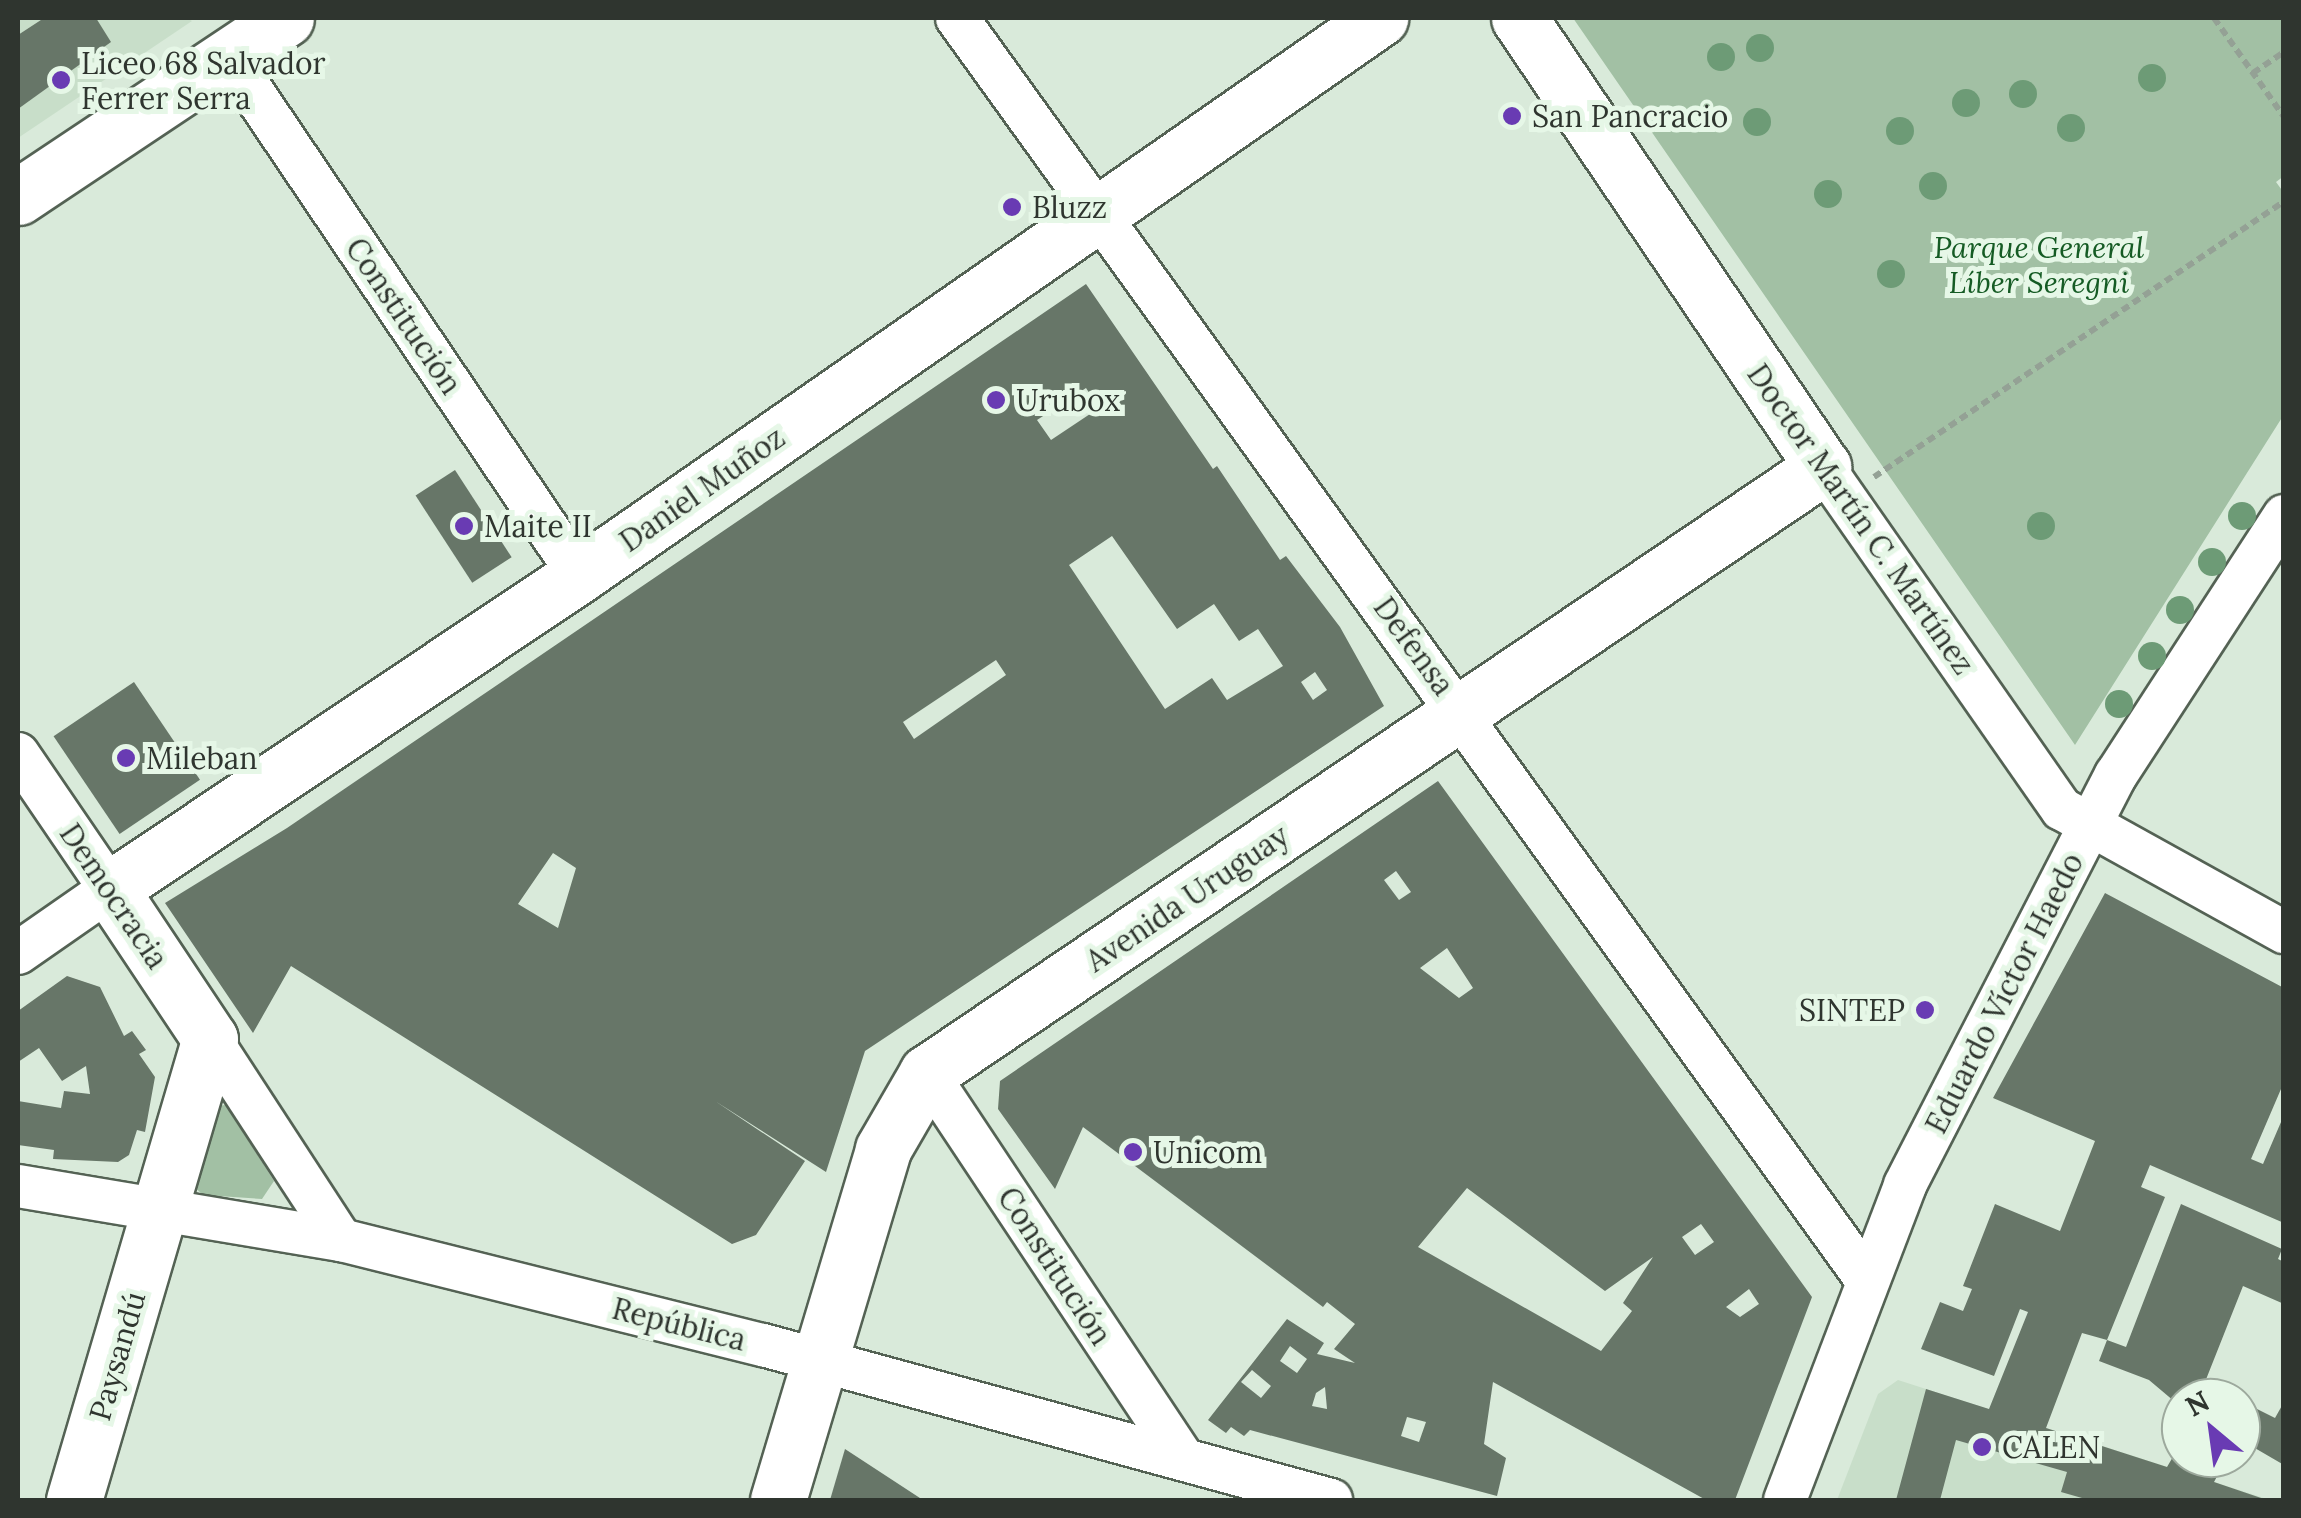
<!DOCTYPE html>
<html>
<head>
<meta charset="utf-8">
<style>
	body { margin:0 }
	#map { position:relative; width:2301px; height:1518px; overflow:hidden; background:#d9eada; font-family:Lora,serif }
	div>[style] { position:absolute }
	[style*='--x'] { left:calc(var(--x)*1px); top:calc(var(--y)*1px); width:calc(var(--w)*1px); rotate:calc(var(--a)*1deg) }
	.built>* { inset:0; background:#c8dec9 }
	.green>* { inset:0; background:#a2c0a4 }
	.building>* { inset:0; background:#677668; transform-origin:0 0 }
	.path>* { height:6px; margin-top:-3px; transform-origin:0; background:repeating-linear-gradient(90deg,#94a195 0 8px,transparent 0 13px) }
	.roads { filter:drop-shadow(2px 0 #546254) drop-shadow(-2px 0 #546254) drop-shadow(0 2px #546254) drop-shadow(0 -2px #546254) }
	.street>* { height:42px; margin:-21px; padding:0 21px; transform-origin:21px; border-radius:21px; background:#fff }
	.secondary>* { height:55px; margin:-27.5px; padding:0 27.5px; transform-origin:27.5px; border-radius:27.5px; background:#fff }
	.trees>* { width:28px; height:28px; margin:-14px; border-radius:50%; background:#6d9b76 }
	.dots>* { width:28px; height:28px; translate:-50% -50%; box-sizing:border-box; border:5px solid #e6f7e7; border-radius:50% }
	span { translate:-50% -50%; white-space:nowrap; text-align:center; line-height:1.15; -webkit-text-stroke:10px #e6f7e7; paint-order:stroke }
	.poi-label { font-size:30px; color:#2f352f }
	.left { translate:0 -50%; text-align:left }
	.right { translate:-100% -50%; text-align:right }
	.park-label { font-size:30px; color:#155b24; font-style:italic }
	.street-label { font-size:30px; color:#2f352f }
	.frame { position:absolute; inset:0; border:20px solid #2f352f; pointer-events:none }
	.north { position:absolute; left:2161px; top:1378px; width:100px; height:100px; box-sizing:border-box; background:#e6f7e7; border:2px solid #9da99d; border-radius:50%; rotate:331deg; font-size:28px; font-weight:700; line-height:40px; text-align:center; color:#2f352f }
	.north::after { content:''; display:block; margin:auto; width:35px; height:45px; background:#693bb3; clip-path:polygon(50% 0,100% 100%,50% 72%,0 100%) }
</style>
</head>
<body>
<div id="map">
	<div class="built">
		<i style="clip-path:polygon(18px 18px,186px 18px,192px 21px,18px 138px)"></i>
		<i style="clip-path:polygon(1898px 1380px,1926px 1389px,2270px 1500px,1837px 1500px,1878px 1394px)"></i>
	</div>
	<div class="green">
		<i style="clip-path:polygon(1573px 18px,2283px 18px,2284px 176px,2276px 182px,2284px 193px,2283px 416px,2075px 745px)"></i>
		<i style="clip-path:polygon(226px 1105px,274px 1181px,262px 1199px,203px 1195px,190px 1183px,214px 1106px)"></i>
	</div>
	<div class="building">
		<i style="clip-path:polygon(44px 18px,96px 18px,111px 42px,18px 109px,18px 35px)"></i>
		<i style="clip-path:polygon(evenodd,1086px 284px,1213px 469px,1217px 466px,1280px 560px,1286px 556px,1340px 627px,1384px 706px,865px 1051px,826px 1172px,715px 1101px,805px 1161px,756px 1235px,732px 1244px,291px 966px,253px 1033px,165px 903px,287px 828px,1086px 284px,1086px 388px,1099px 408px,1051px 440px,1037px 420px,1086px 388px,1086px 284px,1112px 536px,1177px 629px,1214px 604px,1239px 641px,1258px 629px,1283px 666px,1227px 700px,1212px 678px,1165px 709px,1069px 565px,1112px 536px,1086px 284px,996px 660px,1006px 675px,914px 739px,903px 722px,996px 660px,1086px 284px,1315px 672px,1327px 690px,1313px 700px,1301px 682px,1315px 672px,1086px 284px,553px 853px,576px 868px,558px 928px,518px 904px,553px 853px)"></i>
		<i style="left:455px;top:470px;width:104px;height:47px;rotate:57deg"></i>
		<i style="left:134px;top:682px;width:118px;height:97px;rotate:56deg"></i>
		<i style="clip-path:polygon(evenodd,1438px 781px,1812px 1297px,1735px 1500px,1706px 1500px,1493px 1382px,1484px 1444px,1506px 1458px,1497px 1496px,1250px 1430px,1244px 1436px,1231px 1427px,1226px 1433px,1208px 1420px,1287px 1319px,1324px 1343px,1317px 1354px,1355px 1363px,1334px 1349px,1355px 1324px,1327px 1302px,1323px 1307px,1083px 1127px,1055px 1189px,998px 1109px,1000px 1081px,1438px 781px,1396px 871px,1411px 892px,1399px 900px,1384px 880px,1396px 871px,1438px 781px,1447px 948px,1473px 988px,1459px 998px,1420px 968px,1447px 948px,1438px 781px,1467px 1188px,1605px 1291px,1653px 1257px,1623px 1303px,1632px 1311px,1601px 1351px,1418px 1247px,1467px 1188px,1438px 781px,1701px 1224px,1714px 1242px,1695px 1255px,1682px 1237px,1701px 1224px,1438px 781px,1749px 1289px,1759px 1304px,1740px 1317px,1726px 1307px,1749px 1289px,1438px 781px,1290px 1346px,1307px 1359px,1297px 1373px,1280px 1361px,1290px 1346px,1438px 781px,1252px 1370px,1271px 1386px,1261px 1398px,1241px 1382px,1252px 1370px,1438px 781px,1325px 1387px,1327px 1409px,1312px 1406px,1316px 1393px,1325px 1387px,1438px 781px,1407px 1417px,1426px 1422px,1419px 1442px,1401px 1436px,1407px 1417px)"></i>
		<i style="clip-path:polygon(2105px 893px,2284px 988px,2284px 1082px,2251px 1159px,2263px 1164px,2284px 1115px,2284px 1223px,2150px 1165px,2141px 1187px,2165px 1197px,2107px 1340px,2082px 1333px,2046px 1428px,2167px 1467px,2181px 1443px,2181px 1458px,2227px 1458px,2214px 1482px,2267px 1500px,2089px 1500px,2061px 1492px,2067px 1472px,1956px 1440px,1940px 1500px,1896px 1500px,1926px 1389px,1989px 1409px,2028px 1312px,2020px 1309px,1994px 1376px,1921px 1349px,1940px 1302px,1963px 1311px,1972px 1289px,1963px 1286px,1995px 1204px,2060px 1231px,2095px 1141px,1993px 1098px)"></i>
		<i style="clip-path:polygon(67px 976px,100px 987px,124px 1036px,132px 1031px,146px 1050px,139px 1054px,155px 1077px,145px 1132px,137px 1130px,129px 1155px,118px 1162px,53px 1159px,54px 1150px,18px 1145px,18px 1101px,61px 1108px,64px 1091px,90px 1094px,86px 1066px,62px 1081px,39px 1048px,18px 1062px,18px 1011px)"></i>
		<i style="clip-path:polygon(2181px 1204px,2282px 1249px,2278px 1259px,2284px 1262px,2284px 1304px,2243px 1286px,2205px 1382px,2236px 1398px,2181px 1398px,2181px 1407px,2149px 1380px,2099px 1361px,2107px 1340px,2126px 1347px)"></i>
		<i style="clip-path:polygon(2241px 1401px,2275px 1418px,2284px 1402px,2284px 1465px,2241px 1440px)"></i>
		<i style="clip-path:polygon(845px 1449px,923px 1500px,830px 1500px)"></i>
	</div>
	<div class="path">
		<i style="--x:2214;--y:18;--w:121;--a:54.7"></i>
		<i style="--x:2253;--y:73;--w:37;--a:-34"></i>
		<i style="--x:1874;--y:477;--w:494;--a:-33.9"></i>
	</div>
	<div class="roads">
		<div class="street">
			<i style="--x:957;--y:18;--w:1554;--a:54.21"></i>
			<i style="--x:229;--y:57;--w:625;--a:55.95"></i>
			<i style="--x:1823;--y:467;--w:417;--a:55.1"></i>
			<i style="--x:2062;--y:809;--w:254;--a:29"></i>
			<i style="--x:18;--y:754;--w:163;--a:55.7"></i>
			<i style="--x:110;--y:889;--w:112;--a:145.2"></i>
			<i style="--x:210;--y:1039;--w:240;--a:56.9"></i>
			<i style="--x:927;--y:1073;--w:463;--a:56.4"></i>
			<i style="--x:18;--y:1186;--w:327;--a:9.5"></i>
			<i style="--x:341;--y:1240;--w:435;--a:14"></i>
			<i style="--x:763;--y:1345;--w:589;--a:15.26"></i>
			<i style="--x:1785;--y:1500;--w:337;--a:-69.1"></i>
			<i style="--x:1905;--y:1185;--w:461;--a:-62.8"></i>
			<i style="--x:2116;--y:775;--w:309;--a:-57"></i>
		</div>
		<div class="secondary">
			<i style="--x:18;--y:197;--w:322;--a:-33.7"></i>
			<i style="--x:74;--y:1500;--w:481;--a:-73.6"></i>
			<i style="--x:210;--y:1039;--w:180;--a:-123.7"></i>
			<i style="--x:110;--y:889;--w:564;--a:-33.8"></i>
			<i style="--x:579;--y:575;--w:976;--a:-34.81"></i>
			<i style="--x:778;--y:1500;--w:366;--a:-73.3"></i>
			<i style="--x:883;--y:1149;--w:88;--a:-59.9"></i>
			<i style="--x:927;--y:1073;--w:1082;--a:-34.07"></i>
			<i style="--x:1823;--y:467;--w:542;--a:-124.1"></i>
		</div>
	</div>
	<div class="trees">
		<i style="left:1760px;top:48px"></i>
		<i style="left:1721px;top:57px"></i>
		<i style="left:2152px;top:78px"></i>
		<i style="left:2023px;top:94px"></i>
		<i style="left:1966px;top:103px"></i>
		<i style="left:1757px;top:122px"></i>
		<i style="left:2071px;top:128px"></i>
		<i style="left:1900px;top:131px"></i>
		<i style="left:1933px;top:186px"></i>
		<i style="left:1828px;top:194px"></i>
		<i style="left:1891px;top:274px"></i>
		<i style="left:2242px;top:516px"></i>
		<i style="left:2041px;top:526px"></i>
		<i style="left:2212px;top:562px"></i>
		<i style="left:2180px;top:610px"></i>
		<i style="left:2152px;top:656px"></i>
		<i style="left:2119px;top:704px"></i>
	</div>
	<div class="dots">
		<i style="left:61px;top:80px;background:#693bb3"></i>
		<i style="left:1512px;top:116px;background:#693bb3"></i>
		<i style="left:1012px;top:207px;background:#693bb3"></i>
		<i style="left:996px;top:400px;background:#693bb3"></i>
		<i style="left:464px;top:526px;background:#693bb3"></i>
		<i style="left:126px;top:758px;background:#693bb3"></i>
		<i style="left:1925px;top:1010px;background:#693bb3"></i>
		<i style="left:1133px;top:1152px;background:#693bb3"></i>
		<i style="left:1982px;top:1447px;background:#693bb3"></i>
	</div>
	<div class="poi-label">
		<span class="left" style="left:81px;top:80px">Liceo 68 Salvador<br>Ferrer Serra</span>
		<span class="left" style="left:1532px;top:116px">San Pancracio</span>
		<span class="left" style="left:1032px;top:207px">Bluzz</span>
		<span class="left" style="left:1016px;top:400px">Urubox</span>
		<span class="left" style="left:484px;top:526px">Maite II</span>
		<span class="left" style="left:146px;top:758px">Mileban</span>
		<span class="right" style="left:1905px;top:1010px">SINTEP</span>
		<span class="left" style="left:1153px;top:1152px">Unicom</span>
		<span class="left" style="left:2002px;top:1447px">CALEN</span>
	</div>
	<div class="park-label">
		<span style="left:2039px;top:264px">Parque General<br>Líber Seregni</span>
	</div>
	<div class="street-label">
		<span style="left:404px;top:316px;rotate:56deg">Constitución</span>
		<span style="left:702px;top:489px;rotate:-35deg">Daniel Muñoz</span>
		<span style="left:1861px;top:519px;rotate:55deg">Doctor Martín C. Martínez</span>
		<span style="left:1414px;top:646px;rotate:54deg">Defensa</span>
		<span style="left:114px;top:896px;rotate:56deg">Democracia</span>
		<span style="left:1187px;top:898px;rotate:-34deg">Avenida Uruguay</span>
		<span style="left:2004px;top:993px;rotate:-63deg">Eduardo Víctor Haedo</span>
		<span style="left:1055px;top:1266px;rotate:57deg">Constitución</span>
		<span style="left:679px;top:1324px;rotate:14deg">República</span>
		<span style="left:117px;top:1356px;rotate:-74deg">Paysandú</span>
	</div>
	<div class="frame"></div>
	<div class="north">N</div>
</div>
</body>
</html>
